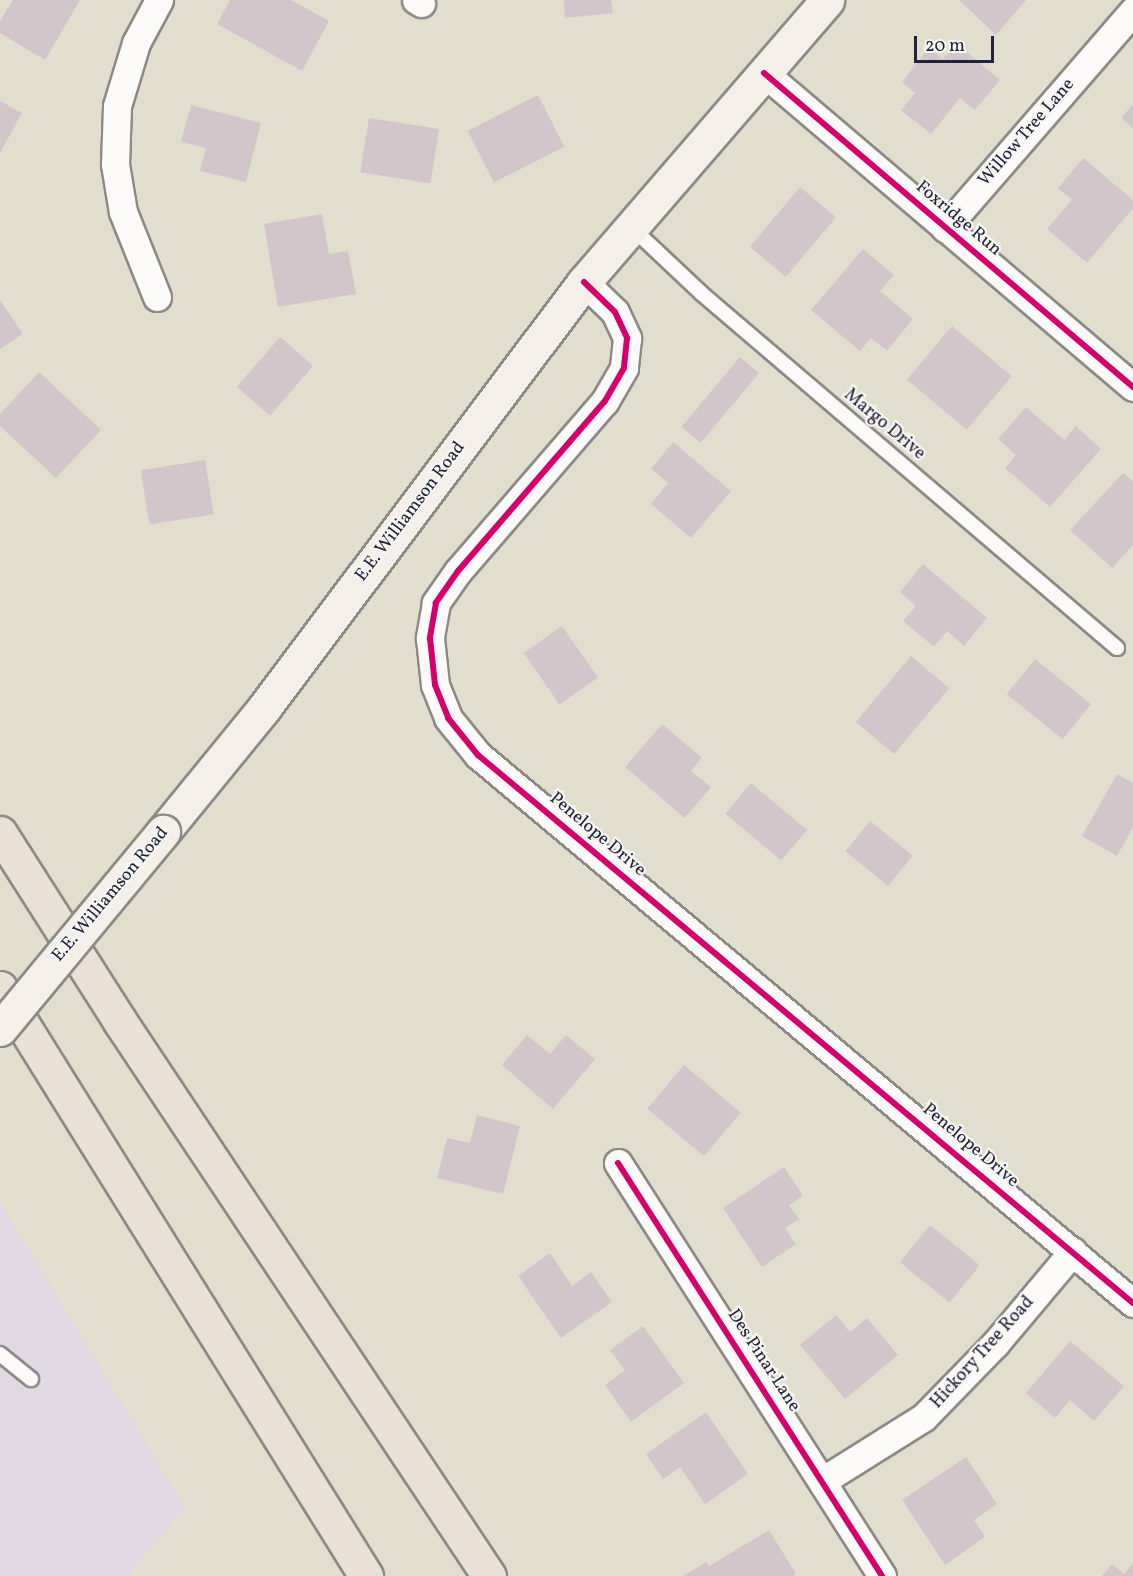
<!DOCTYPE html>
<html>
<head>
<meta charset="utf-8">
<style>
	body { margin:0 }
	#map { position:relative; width:1133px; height:1576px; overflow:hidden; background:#e2decd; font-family:Vollkorn,serif }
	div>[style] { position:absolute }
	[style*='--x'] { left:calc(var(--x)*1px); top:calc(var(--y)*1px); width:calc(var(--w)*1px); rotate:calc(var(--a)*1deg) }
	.built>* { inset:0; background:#e0d9e3 }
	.building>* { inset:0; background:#d2c6cb; transform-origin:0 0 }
	.roads { filter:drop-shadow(2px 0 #8c8a85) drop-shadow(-2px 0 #8c8a85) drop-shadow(0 2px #8c8a85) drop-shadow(0 -2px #8c8a85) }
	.lane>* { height:14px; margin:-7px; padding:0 7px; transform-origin:7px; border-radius:7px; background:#fbfaf8 }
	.street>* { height:27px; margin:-13.5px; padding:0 13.5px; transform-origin:13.5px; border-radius:13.5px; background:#fbfaf8 }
	.secondary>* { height:33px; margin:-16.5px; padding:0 16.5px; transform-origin:16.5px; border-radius:16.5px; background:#f4f0e9 }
	.highway>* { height:33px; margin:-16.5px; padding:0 16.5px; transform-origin:16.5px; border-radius:16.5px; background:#e9e1d5 }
	.bridges { filter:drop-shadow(2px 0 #8c8a85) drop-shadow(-2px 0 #8c8a85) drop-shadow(0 2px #8c8a85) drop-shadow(0 -2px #8c8a85) }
	.secondary-bridge>* { height:33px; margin:-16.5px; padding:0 16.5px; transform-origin:16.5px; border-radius:16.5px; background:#f4f0e9 }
	.cycleway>* { height:6px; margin:-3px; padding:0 3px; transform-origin:3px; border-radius:3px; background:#d6006c }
	span { translate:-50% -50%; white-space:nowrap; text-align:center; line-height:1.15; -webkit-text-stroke:4.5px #f6f6f2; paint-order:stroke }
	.street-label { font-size:18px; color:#22223b }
	.scale { position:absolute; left:914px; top:36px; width:80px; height:27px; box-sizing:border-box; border:3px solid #22223b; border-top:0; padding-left:8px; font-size:18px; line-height:21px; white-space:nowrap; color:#22223b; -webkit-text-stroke:4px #f6f6f2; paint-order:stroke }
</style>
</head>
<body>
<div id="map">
	<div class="built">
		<i style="clip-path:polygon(0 1202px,185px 1507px,128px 1576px,0 1576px)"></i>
	</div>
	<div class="building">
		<i style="clip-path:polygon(13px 0,80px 0,45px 60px,0 33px,0 21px)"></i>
		<i style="clip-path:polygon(230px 0,291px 0,329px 21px,302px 71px,217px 24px)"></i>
		<i style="clip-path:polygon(564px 0,611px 0,613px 13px,565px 18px)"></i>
		<i style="clip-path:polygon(959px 0,1026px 0,996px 35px)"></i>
		<i style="clip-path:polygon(956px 43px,1000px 80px,975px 110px,960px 98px,931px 134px,901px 110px,915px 93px,902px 82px,929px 48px,943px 59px)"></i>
		<i style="left:538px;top:95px;width:58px;height:79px;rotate:63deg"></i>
		<i style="clip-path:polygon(0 101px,22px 113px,0 153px)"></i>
		<i style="clip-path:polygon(1133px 104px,1133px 128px,1121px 118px)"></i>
		<i style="clip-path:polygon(191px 105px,261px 123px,246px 182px,200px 171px,206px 148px,181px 142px)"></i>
		<i style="left:369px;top:118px;width:71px;height:55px;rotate:9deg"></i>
		<i style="clip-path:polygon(1083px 158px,1133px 200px,1133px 208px,1087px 263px,1047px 229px,1072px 200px,1058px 188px)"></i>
		<i style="left:800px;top:187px;width:47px;height:78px;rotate:40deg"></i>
		<i style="clip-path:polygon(322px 214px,329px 254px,348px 251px,356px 294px,278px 307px,264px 224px)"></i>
		<i style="clip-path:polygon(863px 249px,894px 275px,880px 291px,913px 319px,887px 351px,871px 338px,860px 351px,811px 310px)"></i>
		<i style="clip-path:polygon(0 300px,23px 334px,0 349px)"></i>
		<i style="left:952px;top:326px;width:78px;height:70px;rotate:40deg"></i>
		<i style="left:280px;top:337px;width:44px;height:66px;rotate:41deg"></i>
		<i style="left:740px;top:357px;width:25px;height:91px;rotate:40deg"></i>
		<i style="clip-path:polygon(39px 372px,101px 430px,56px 478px,0 426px,0 414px)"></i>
		<i style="clip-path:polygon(1026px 407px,1064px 440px,1076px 426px,1101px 449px,1050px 507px,1005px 468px,1016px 455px,998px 439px)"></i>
		<i style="clip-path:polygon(673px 442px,731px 491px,691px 538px,651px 504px,668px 483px,651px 469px)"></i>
		<i style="left:205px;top:460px;width:55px;height:65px;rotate:81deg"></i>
		<i style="clip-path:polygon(1123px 473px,1133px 481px,1133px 545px,1112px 568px,1070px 530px)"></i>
		<i style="clip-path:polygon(923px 564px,987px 618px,964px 646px,947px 631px,934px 647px,903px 621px,916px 606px,900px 592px)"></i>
		<i style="left:562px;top:626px;width:63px;height:47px;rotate:55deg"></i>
		<i style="left:911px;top:656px;width:50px;height:86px;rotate:40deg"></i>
		<i style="left:1035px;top:659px;width:72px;height:45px;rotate:39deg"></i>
		<i style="clip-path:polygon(662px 724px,702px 758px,691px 771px,711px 787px,685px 818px,625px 767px)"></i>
		<i style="clip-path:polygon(1117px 774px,1133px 783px,1133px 827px,1117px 856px,1082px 836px)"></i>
		<i style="left:751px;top:783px;width:73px;height:40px;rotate:40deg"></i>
		<i style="left:870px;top:821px;width:55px;height:39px;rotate:39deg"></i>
		<i style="clip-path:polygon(527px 1035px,550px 1054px,566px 1035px,595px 1059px,553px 1109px,502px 1065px)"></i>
		<i style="left:684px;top:1065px;width:74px;height:57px;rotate:40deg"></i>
		<i style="clip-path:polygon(477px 1115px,520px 1126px,503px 1194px,437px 1178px,447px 1138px,470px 1143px)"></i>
		<i style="clip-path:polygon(784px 1167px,803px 1196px,789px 1205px,799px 1219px,785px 1228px,796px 1244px,762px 1267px,723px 1208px)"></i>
		<i style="left:930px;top:1225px;width:64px;height:48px;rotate:39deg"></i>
		<i style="clip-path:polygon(550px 1253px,572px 1286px,591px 1272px,612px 1302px,561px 1338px,518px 1276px)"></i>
		<i style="clip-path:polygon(836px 1315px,850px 1332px,867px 1318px,898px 1355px,845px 1399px,800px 1345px)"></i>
		<i style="clip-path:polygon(643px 1326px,684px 1383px,631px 1422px,605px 1385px,625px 1370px,610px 1350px)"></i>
		<i style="clip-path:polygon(1070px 1341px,1124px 1386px,1094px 1421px,1070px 1400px,1055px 1418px,1026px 1393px)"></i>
		<i style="clip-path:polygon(706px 1412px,748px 1474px,705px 1504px,680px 1467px,663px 1479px,646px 1454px)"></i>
		<i style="clip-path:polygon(966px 1457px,997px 1504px,974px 1520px,985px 1537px,945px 1565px,902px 1500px)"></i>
		<i style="clip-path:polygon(769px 1530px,796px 1574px,793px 1576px,683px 1576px,706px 1562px,709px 1566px)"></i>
		<i style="clip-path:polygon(1112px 1564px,1124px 1574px,1133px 1564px,1133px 1576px,1102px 1576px)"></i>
	</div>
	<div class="roads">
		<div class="lane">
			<i style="--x:630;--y:226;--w:98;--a:43.3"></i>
			<i style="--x:701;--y:293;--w:547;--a:40.48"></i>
			<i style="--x:0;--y:1354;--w:40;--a:39"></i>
		</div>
		<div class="street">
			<i style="--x:416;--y:0;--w:6;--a:31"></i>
			<i style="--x:764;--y:73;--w:485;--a:40.4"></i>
			<i style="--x:945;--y:228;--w:287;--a:-49.1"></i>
			<i style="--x:584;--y:282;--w:43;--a:44.1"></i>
			<i style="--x:615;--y:312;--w:29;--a:65"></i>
			<i style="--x:627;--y:338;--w:30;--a:96"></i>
			<i style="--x:624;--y:368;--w:39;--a:120"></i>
			<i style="--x:604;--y:402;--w:223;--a:130.8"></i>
			<i style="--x:458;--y:571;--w:39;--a:125"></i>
			<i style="--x:436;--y:603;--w:36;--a:100"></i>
			<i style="--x:430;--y:638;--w:47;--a:83.9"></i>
			<i style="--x:435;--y:685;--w:35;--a:68"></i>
			<i style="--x:448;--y:718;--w:48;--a:51"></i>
			<i style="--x:478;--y:755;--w:854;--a:39.92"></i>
			<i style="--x:157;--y:297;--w:92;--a:-111.8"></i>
			<i style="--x:123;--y:212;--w:49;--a:-99.5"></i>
			<i style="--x:115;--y:164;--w:58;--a:-88"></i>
			<i style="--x:117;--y:106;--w:66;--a:-73.2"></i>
			<i style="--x:136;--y:43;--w:49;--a:-61.9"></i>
			<i style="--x:618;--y:1163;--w:490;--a:57.4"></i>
			<i style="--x:822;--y:1481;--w:120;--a:-32.1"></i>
			<i style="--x:924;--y:1417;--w:102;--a:-45.8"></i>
			<i style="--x:995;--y:1344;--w:121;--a:-50"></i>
		</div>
		<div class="secondary">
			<i style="--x:163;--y:832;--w:160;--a:-50.8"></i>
			<i style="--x:264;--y:708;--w:533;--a:-53.09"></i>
			<i style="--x:584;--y:282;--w:372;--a:-49.2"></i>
		</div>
		<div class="highway">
			<i style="--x:0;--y:833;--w:222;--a:57.5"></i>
			<i style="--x:119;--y:1020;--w:668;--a:56.36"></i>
			<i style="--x:0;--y:988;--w:693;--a:58.1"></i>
		</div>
	</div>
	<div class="bridges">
		<div class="secondary-bridge">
			<i style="--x:0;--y:1029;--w:256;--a:-50.4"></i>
		</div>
	</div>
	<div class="cycleway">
		<i style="--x:764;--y:73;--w:485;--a:40.4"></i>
		<i style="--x:584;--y:282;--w:43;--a:44.1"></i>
		<i style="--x:615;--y:312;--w:29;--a:65"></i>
		<i style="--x:627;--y:338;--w:30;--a:96"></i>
		<i style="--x:624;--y:368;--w:39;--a:120"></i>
		<i style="--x:604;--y:402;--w:223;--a:130.8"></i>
		<i style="--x:458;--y:571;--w:39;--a:125"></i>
		<i style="--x:436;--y:603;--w:36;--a:100"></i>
		<i style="--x:430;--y:638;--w:47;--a:83.9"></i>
		<i style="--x:435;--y:685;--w:35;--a:68"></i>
		<i style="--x:448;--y:718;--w:48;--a:51"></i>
		<i style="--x:478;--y:755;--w:854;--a:39.92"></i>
		<i style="--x:618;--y:1163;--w:490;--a:57.4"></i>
	</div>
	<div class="street-label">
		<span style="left:1027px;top:133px;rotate:-49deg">Willow Tree Lane</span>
		<span style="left:958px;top:219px;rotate:40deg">Foxridge Run</span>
		<span style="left:884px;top:425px;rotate:40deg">Margo Drive</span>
		<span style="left:411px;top:512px;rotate:-53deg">E.E. Williamson Road</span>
		<span style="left:597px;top:835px;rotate:40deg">Penelope Drive</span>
		<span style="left:111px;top:895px;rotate:-50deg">E.E. Williamson Road</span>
		<span style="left:970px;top:1146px;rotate:40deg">Penelope Drive</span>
		<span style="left:983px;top:1353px;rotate:-48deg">Hickory Tree Road</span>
		<span style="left:763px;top:1361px;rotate:57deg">Des Pinar Lane</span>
	</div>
	<div class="scale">20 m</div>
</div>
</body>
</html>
